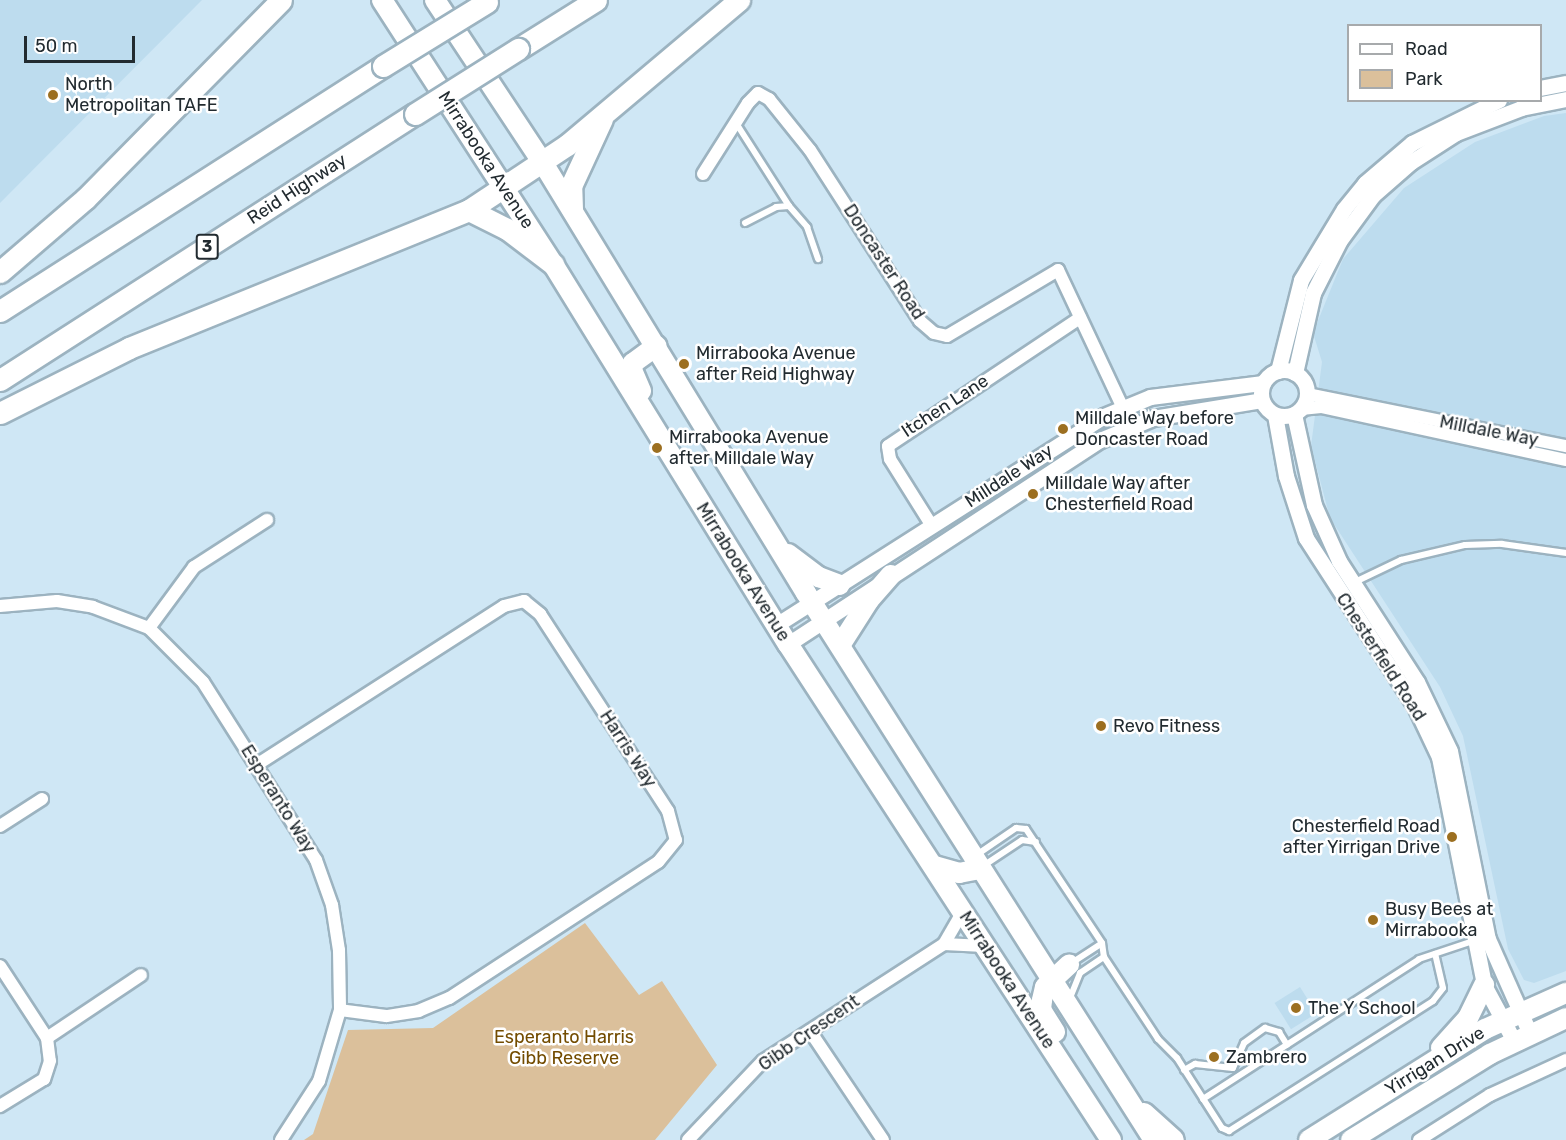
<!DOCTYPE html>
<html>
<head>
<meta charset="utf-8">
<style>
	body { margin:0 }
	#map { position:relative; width:1566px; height:1140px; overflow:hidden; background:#cfe7f5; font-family:Rubik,sans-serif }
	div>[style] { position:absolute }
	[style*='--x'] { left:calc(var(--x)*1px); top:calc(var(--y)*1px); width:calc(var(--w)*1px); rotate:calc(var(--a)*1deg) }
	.built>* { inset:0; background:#bddcee; transform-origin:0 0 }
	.green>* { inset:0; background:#dbc09b }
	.roads { filter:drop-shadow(2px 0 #9cb3c0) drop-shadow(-2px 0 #9cb3c0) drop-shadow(0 2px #9cb3c0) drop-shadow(0 -2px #9cb3c0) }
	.service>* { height:6px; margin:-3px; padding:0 3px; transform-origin:3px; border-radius:3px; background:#fff }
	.minor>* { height:12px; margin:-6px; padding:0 6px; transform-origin:6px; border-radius:6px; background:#fff }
	.tertiary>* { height:15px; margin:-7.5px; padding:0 7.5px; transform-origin:7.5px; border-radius:7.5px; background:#fff }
	.tertiary>.ring { margin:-7.5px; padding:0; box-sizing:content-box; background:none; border:15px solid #fff; border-radius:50% }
	.primary>* { height:20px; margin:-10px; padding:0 10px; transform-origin:10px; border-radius:10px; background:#fff }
	.motorway>* { height:21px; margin:-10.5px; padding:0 10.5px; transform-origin:10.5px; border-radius:10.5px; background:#fff }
	.bridges { filter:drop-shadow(2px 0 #9cb3c0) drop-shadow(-2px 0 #9cb3c0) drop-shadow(0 2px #9cb3c0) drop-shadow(0 -2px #9cb3c0) }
	.motorway-bridge>* { height:21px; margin:-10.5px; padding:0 10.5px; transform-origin:10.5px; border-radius:10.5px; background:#fff }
	.dots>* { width:16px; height:16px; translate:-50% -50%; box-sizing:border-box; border:3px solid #fff; border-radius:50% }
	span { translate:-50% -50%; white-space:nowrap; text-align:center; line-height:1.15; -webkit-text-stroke:5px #fff; paint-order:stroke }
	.shield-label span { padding:2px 4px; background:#fff; border:2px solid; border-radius:4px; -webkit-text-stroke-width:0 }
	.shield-label { font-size:16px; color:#222b30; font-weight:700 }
	.poi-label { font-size:18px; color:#222b30 }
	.left { translate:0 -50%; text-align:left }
	.right { translate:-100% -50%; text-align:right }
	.street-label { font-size:18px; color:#222b30 }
	.park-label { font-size:18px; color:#734c00 }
	.legend { position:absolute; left:1347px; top:24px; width:195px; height:78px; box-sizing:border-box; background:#fff; border:2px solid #a7aaac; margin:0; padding:8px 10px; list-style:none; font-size:18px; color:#222b30 }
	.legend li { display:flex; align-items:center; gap:12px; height:30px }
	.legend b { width:30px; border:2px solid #a7aaac }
	.scale { position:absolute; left:24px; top:36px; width:111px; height:27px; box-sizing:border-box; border:3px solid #222b30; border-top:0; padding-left:8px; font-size:18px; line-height:21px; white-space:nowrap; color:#222b30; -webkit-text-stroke:4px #fff; paint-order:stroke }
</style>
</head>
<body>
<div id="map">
	<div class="built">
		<i style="clip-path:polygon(0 0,202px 0,0 203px)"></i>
		<i style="clip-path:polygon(1566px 113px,1566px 971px,1534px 983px,1524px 980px,1508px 949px,1463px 736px,1440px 687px,1330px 518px,1311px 446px,1322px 362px,1313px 333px,1343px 259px,1404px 188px,1475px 142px,1544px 116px)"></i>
		<i style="left:1300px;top:987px;width:31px;height:30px;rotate:58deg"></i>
	</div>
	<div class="green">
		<i style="clip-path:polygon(585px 923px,639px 995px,662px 981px,717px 1065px,655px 1140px,304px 1140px,313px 1134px,348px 1030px,433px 1028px)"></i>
	</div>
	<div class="roads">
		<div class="service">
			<i style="--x:736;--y:123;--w:98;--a:57.4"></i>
			<i style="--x:745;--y:223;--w:35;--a:-27"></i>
			<i style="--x:776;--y:207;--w:13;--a:-4"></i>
			<i style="--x:789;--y:206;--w:28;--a:49"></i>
			<i style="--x:807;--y:227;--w:34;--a:71"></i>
			<i style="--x:1355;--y:582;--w:51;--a:-25.6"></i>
			<i style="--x:1401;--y:560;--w:66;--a:-13.2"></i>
			<i style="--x:1465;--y:545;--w:37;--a:-2"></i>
			<i style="--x:1502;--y:544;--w:65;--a:8"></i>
			<i style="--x:975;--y:856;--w:50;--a:-34.3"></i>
			<i style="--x:1016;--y:828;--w:10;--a:6"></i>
			<i style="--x:1026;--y:829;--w:137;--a:56.3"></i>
			<i style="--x:1102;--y:943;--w:14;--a:82"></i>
			<i style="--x:1104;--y:957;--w:98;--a:56.6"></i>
			<i style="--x:1158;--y:1039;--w:27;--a:45"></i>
			<i style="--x:1177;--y:1058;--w:83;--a:57.3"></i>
			<i style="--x:1222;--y:1128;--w:8;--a:23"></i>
			<i style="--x:1229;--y:1131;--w:242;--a:-32.5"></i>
			<i style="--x:1433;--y:1001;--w:16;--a:-52"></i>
			<i style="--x:1443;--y:988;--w:35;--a:-103"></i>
			<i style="--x:983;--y:866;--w:47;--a:-33.7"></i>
			<i style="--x:1022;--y:840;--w:14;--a:8"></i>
			<i style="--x:1070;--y:964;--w:38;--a:-33"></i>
			<i style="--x:1070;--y:998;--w:27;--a:-68"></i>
			<i style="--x:1080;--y:973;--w:29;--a:-34"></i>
			<i style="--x:1184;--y:1070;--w:13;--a:-29"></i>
			<i style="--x:1195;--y:1064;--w:38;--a:6"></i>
			<i style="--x:1233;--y:1068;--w:27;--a:-66"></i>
			<i style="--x:1244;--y:1043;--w:26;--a:-36"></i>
			<i style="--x:1265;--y:1028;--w:15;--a:16"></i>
			<i style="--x:1279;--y:1032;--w:15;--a:58"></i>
			<i style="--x:1203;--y:1099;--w:257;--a:-32.9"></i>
			<i style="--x:1419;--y:959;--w:57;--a:-18.4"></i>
		</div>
		<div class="minor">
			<i style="--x:703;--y:174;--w:84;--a:-57.6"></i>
			<i style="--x:748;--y:103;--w:14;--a:-45"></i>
			<i style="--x:758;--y:93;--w:13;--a:29"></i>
			<i style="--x:769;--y:99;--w:65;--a:51.2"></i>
			<i style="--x:810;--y:150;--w:203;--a:57.2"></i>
			<i style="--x:920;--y:321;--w:18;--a:41"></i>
			<i style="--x:934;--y:333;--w:13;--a:13"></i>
			<i style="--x:947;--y:336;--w:129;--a:-30.7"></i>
			<i style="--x:1058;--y:270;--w:153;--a:64.8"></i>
			<i style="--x:1307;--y:394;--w:264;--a:11.4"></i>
			<i style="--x:1301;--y:409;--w:20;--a:-6"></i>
			<i style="--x:1321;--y:407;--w:251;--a:12.2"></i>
			<i style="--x:932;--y:526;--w:79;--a:-122.1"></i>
			<i style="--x:890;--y:459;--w:13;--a:-99"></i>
			<i style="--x:888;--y:446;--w:231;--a:-33.7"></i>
			<i style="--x:0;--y:606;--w:57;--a:-5"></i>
			<i style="--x:57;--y:601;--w:36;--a:9"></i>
			<i style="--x:93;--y:607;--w:60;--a:20.6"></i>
			<i style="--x:149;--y:628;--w:76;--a:45"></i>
			<i style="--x:203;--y:682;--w:211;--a:57.6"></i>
			<i style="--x:316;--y:860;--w:48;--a:70.4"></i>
			<i style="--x:332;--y:905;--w:46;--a:81.2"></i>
			<i style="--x:339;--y:950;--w:60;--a:89"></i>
			<i style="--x:340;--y:1010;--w:74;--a:106.5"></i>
			<i style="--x:319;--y:1081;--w:70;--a:122.8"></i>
			<i style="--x:149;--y:628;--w:76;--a:-53.6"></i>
			<i style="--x:194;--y:567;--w:87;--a:-32.8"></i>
			<i style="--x:258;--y:764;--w:292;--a:-32.7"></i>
			<i style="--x:504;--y:606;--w:21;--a:-14"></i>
			<i style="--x:524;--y:601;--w:21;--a:39"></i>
			<i style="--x:540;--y:614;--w:235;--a:57"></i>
			<i style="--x:668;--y:811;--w:30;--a:75"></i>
			<i style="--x:676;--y:840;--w:28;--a:129"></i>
			<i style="--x:658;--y:862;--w:249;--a:146.9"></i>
			<i style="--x:449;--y:998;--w:33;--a:157"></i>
			<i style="--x:419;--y:1011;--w:33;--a:171"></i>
			<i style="--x:386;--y:1016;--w:46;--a:-172.6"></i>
			<i style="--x:0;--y:826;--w:50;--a:-32.7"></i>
			<i style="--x:944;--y:944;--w:40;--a:2.9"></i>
			<i style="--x:0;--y:966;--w:86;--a:56.9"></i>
			<i style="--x:47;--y:1038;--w:23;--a:83"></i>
			<i style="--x:50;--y:1061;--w:19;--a:108"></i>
			<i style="--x:44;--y:1079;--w:52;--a:148.5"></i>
			<i style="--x:810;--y:1031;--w:131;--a:56.2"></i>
			<i style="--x:47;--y:1038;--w:113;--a:-33.8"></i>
			<i style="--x:688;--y:1140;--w:109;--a:-46.5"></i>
			<i style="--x:763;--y:1061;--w:216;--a:-32.9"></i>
			<i style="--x:944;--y:944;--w:36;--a:-60"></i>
			<i style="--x:1419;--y:1140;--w:84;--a:-32.4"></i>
			<i style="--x:1490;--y:1095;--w:84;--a:-24.7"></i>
		</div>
		<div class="tertiary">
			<i style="--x:1540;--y:88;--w:26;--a:-11"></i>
			<i class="ring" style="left:1261px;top:370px;width:31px;height:31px"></i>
			<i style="--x:1278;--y:371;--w:94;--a:-75.8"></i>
			<i style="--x:1301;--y:280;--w:83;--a:-58.8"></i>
			<i style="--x:1344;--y:209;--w:33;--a:-51"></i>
			<i style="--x:1365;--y:183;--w:62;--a:-40.4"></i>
			<i style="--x:1412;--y:143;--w:97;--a:-26.3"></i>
			<i style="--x:1295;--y:373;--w:82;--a:-77.3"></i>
			<i style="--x:1313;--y:293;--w:59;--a:-63"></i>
			<i style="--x:1340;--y:240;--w:56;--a:-53.7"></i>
			<i style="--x:1373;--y:195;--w:50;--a:-41"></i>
			<i style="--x:1411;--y:162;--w:54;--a:-32.8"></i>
			<i style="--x:1456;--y:133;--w:70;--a:-21"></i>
			<i style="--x:1521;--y:108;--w:46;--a:-11.3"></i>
			<i style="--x:1294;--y:414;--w:93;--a:77.6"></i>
			<i style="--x:1314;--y:505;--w:61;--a:65.9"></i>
			<i style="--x:1339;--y:561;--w:144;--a:57.2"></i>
			<i style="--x:1417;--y:682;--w:76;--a:64.4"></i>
			<i style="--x:1450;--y:751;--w:192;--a:78.6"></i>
			<i style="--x:1488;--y:939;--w:104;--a:66.1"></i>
			<i style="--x:1275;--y:415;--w:62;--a:79.8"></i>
			<i style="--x:1286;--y:476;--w:65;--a:72.1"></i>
			<i style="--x:1306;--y:538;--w:198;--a:57"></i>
			<i style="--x:1414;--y:704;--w:59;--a:64.7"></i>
			<i style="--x:1439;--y:757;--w:232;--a:78.8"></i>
			<i style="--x:1484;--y:985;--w:64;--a:61.8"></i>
			<i style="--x:776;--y:625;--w:389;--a:-32.5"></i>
			<i style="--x:1104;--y:416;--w:50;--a:-22.4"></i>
			<i style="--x:1150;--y:397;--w:114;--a:-7.1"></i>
			<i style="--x:788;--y:644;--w:373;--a:-33.2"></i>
			<i style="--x:1100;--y:440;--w:57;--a:-22.5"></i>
			<i style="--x:1153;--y:418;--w:110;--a:-9.4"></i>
		</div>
		<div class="primary">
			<i style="--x:382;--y:0;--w:315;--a:57.1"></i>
			<i style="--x:553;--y:264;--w:447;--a:58.3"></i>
			<i style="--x:788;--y:644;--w:592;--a:56.93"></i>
			<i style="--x:435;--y:0;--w:196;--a:56.5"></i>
			<i style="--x:543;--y:163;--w:504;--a:58.55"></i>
			<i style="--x:806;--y:593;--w:648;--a:57.54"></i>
			<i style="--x:641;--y:391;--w:23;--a:-113"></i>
			<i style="--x:632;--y:370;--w:7;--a:-82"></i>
			<i style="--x:633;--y:363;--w:29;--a:-36"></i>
			<i style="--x:788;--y:554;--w:39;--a:37"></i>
			<i style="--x:819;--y:577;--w:22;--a:21"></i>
			<i style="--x:841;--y:644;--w:52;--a:-57.5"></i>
			<i style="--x:869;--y:600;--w:33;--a:-49"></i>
			<i style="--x:935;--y:866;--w:25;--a:16"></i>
			<i style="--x:959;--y:873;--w:20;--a:-11"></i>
			<i style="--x:1055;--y:1032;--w:26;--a:-122"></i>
			<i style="--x:1041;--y:1010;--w:10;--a:-84"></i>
			<i style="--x:1042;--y:1000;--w:13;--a:-77"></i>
			<i style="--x:1045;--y:987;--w:33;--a:-43"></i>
			<i style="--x:1441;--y:1048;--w:40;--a:-48"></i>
			<i style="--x:1468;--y:1018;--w:37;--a:-64"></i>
			<i style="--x:1144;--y:1113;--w:40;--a:42"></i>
			<i style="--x:1309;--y:1140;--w:208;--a:-32.2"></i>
			<i style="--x:1485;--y:1029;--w:89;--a:-24"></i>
			<i style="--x:1351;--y:1140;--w:163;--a:-31.7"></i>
			<i style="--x:1490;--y:1054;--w:84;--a:-25.3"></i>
		</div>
		<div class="motorway">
			<i style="--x:518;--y:49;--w:92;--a:-32.1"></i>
			<i style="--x:572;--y:209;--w:23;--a:-92"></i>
			<i style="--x:571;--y:186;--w:74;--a:-65.2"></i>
			<i style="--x:469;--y:210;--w:42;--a:26.6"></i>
			<i style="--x:507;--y:229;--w:58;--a:37.3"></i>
			<i style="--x:0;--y:272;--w:112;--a:-40.7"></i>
			<i style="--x:85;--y:199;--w:279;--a:-45.4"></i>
			<i style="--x:0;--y:311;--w:455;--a:-32.6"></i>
			<i style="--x:0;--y:380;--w:493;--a:-32.7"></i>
			<i style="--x:0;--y:413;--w:144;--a:-26.7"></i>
			<i style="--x:129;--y:348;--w:367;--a:-22.1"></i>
			<i style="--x:469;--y:210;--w:118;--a:-33.6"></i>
			<i style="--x:567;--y:145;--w:225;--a:-40.1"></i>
		</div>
	</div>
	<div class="bridges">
		<div class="motorway-bridge">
			<i style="--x:383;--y:66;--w:122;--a:-31.6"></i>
			<i style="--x:415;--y:114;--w:122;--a:-32.3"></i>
		</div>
	</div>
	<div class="dots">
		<i style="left:53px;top:95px;background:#9c6f20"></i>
		<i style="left:684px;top:364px;background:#9c6f20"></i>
		<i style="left:1063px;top:429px;background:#9c6f20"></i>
		<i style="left:657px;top:448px;background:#9c6f20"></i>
		<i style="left:1033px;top:494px;background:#9c6f20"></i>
		<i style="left:1101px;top:726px;background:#9c6f20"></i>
		<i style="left:1452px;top:837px;background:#9c6f20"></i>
		<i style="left:1373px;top:920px;background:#9c6f20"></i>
		<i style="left:1296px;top:1008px;background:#9c6f20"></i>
		<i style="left:1214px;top:1057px;background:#9c6f20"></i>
	</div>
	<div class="shield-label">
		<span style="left:207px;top:247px">3</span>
	</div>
	<div class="poi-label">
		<span class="left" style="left:65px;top:95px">North<br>Metropolitan TAFE</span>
		<span class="left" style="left:696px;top:364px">Mirrabooka Avenue<br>after Reid Highway</span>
		<span class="left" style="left:1075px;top:429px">Milldale Way before<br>Doncaster Road</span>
		<span class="left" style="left:669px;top:448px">Mirrabooka Avenue<br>after Milldale Way</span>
		<span class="left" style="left:1045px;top:494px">Milldale Way after<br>Chesterfield Road</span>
		<span class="left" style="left:1113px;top:726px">Revo Fitness</span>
		<span class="right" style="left:1440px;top:837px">Chesterfield Road<br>after Yirrigan Drive</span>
		<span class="left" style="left:1385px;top:920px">Busy Bees at<br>Mirrabooka</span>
		<span class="left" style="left:1308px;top:1008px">The Y School</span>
		<span class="left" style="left:1226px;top:1057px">Zambrero</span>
	</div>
	<div class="street-label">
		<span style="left:486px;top:160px;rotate:57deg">Mirrabooka Avenue</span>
		<span style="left:297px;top:189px;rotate:-33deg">Reid Highway</span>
		<span style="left:884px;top:262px;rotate:57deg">Doncaster Road</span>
		<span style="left:945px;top:406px;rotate:-33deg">Itchen Lane</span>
		<span style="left:1489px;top:431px;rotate:11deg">Milldale Way</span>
		<span style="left:1009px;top:476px;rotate:-33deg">Milldale Way</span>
		<span style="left:743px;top:572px;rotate:58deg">Mirrabooka Avenue</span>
		<span style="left:1381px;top:657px;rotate:57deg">Chesterfield Road</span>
		<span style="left:628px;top:749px;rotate:57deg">Harris Way</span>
		<span style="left:278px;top:799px;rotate:58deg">Esperanto Way</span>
		<span style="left:1007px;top:980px;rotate:57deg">Mirrabooka Avenue</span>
		<span style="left:809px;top:1033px;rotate:-35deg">Gibb Crescent</span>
		<span style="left:1435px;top:1061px;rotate:-32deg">Yirrigan Drive</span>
	</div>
	<div class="park-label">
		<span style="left:564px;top:1048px">Esperanto Harris<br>Gibb Reserve</span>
	</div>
	<ul class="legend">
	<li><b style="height:8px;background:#fff"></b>Road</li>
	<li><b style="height:16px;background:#dbc09b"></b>Park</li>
	</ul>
	<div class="scale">50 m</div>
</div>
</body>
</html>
